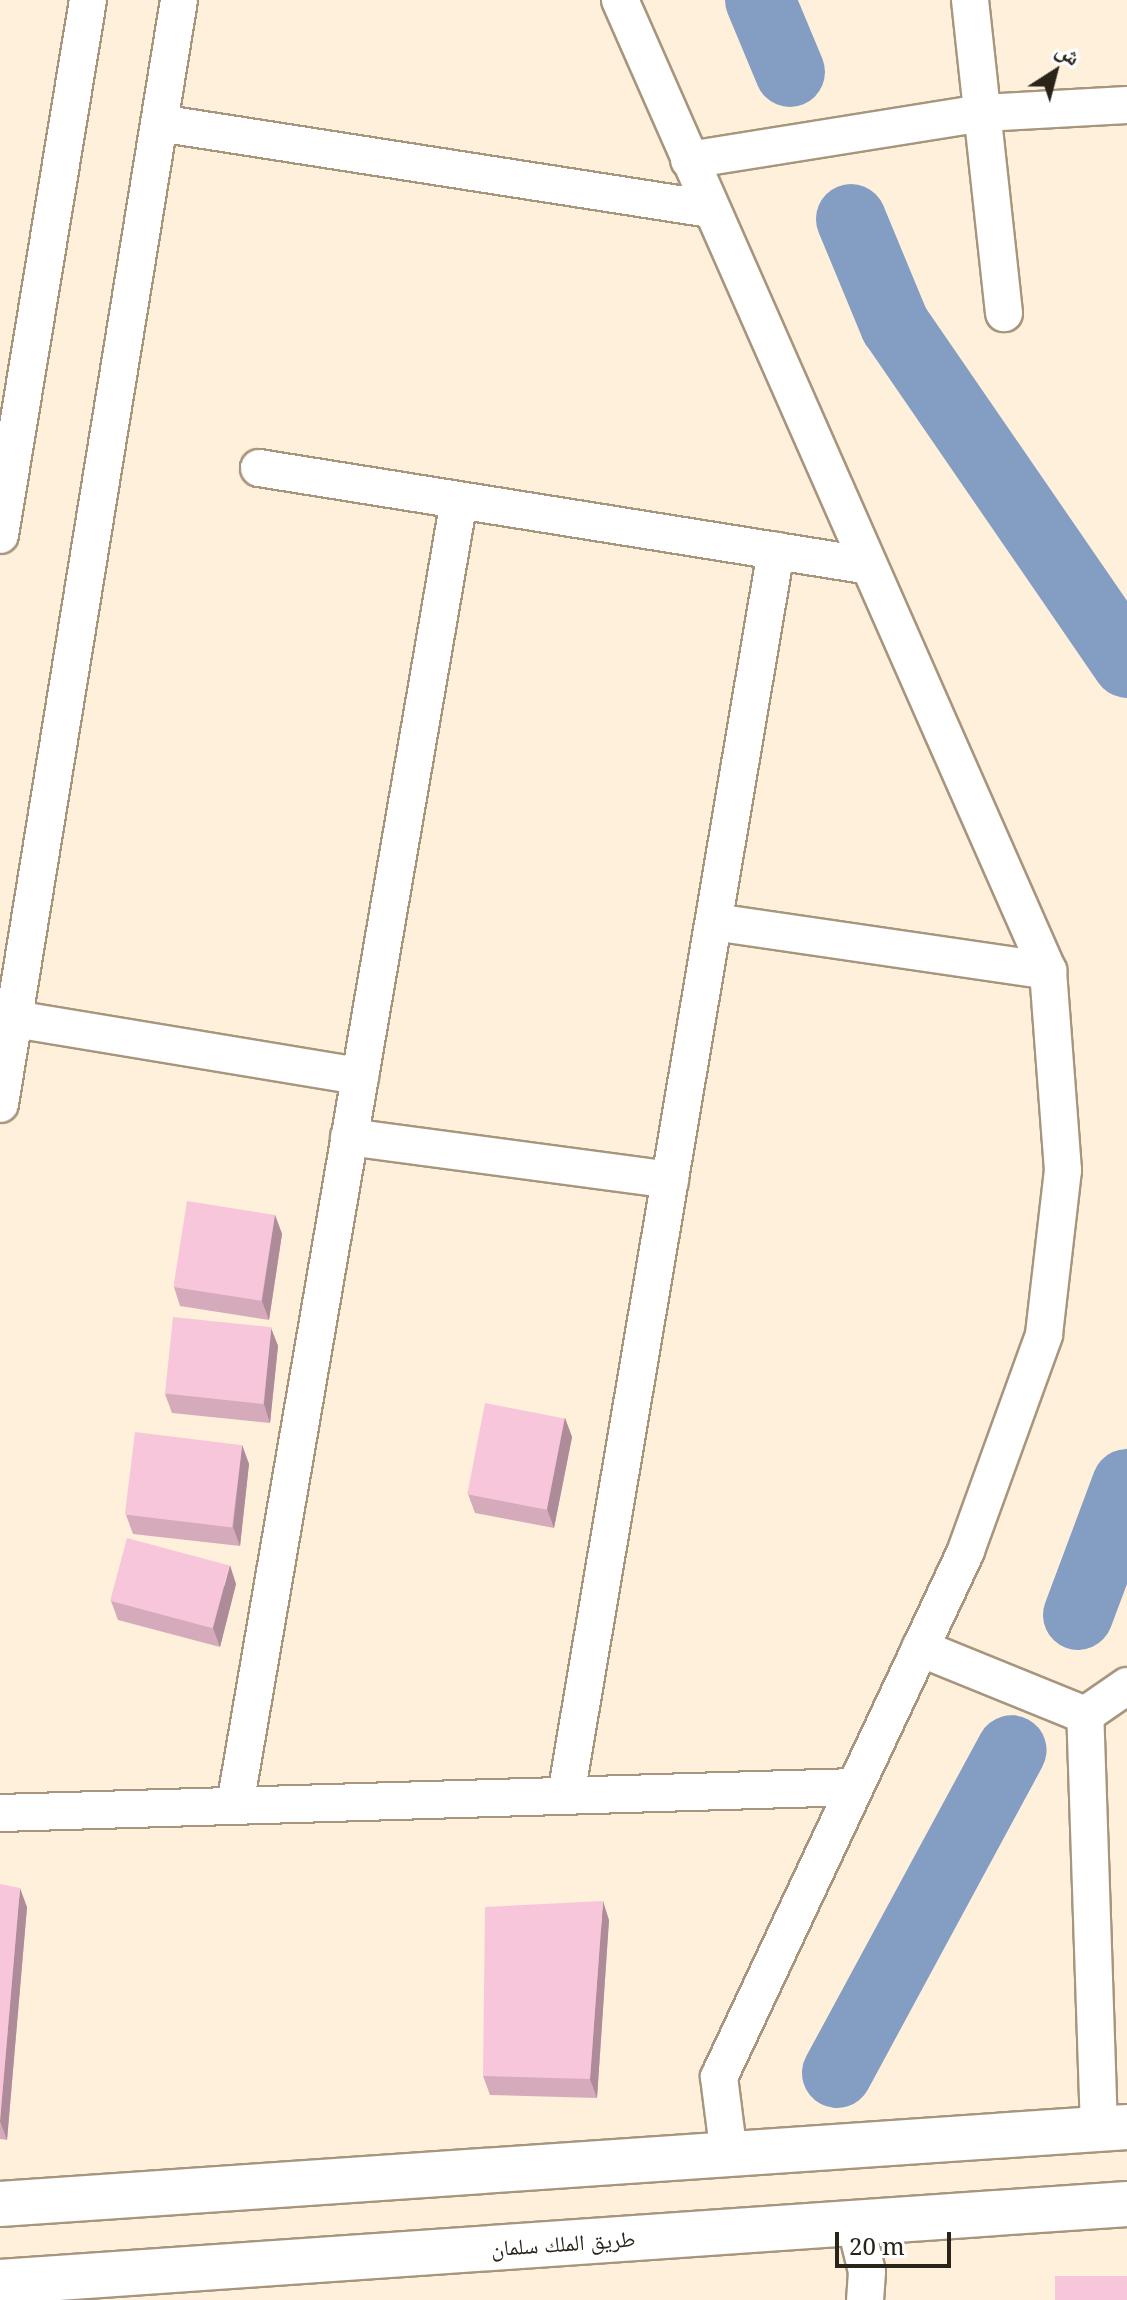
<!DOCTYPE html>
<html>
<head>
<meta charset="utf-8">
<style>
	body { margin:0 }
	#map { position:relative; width:1127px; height:2300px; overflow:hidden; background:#fff0db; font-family:"Noto Serif","Noto Naskh Arabic",serif }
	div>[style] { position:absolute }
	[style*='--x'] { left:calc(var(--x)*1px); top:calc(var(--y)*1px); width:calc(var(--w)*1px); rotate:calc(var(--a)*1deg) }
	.river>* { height:70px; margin:-35px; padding:0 35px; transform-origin:35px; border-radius:35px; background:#849dc3 }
	.roads { filter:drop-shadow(2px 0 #a7957d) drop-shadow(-2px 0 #a7957d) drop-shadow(0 2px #a7957d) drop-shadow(0 -2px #a7957d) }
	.minor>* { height:36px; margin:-18px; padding:0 18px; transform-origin:18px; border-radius:18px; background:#fff }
	.secondary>* { height:44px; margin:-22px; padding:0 22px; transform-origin:22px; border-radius:22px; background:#fff }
	.wall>* { inset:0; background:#d5aabb }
	.shaded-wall>* { inset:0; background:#ae8b99 }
	.building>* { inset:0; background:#f8c6da; transform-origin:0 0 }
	span { translate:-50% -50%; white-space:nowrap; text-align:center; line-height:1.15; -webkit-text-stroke:8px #fff; paint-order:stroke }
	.street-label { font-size:22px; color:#292319 }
	.north { position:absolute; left:1015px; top:32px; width:80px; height:80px; -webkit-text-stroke:6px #fff; paint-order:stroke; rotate:36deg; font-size:22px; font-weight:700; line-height:32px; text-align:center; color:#292319 }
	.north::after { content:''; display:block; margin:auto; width:28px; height:36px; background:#292319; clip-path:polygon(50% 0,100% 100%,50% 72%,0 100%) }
	.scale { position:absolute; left:835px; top:2232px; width:116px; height:36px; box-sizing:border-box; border:4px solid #292319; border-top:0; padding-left:10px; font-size:24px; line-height:28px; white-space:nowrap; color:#292319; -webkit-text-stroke:6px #fff; paint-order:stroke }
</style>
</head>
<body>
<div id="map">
	<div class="river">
		<i style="--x:760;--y:0;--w:78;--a:67.4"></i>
		<i style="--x:851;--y:219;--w:115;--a:67.5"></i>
		<i style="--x:895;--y:325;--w:410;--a:55.5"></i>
		<i style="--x:1078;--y:1615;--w:140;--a:-69.5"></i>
		<i style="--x:837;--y:2073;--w:367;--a:-61.6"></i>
	</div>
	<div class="roads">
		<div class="minor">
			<i style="--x:620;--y:0;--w:1061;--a:66.21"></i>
			<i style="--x:1048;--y:971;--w:200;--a:85.7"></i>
			<i style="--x:1063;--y:1170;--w:166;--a:96.6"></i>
			<i style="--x:1044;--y:1335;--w:230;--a:109.9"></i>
			<i style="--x:966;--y:1551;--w:581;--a:115.15"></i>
			<i style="--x:719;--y:2077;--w:79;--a:82.7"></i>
			<i style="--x:970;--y:0;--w:315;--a:83.8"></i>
			<i style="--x:159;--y:123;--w:558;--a:8.87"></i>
			<i style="--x:689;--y:160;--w:298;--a:-9.1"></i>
			<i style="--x:983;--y:113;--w:144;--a:-3.2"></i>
			<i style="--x:259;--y:468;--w:613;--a:9.11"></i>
			<i style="--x:0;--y:535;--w:542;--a:-80.66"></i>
			<i style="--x:714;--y:922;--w:338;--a:8.3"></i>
			<i style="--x:14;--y:1019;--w:351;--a:9.4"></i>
			<i style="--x:0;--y:1104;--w:1118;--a:-80.79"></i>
			<i style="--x:349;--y:1137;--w:324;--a:7.6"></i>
			<i style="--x:920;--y:1648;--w:178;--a:22.1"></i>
			<i style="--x:566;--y:1795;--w:1262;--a:-80.42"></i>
			<i style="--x:235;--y:1805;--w:1324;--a:-80.26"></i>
			<i style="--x:0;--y:1813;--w:854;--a:-1.74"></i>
			<i style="--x:1099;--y:2129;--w:414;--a:-91.9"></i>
			<i style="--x:1085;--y:1715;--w:51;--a:-34.6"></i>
			<i style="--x:855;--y:2223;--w:50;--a:76.2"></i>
			<i style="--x:867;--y:2272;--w:28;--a:94"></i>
		</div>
		<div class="secondary">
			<i style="--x:0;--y:2204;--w:1130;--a:-3.91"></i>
			<i style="--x:0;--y:2282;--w:1130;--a:-3.96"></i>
		</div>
	</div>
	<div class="wall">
		<i style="clip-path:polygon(275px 1215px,282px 1234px,269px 1320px,180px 1306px,174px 1287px)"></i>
		<i style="clip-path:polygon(271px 1328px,278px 1346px,270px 1423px,172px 1413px,165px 1394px)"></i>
		<i style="clip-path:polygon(565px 1418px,572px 1437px,554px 1528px,475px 1513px,468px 1494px)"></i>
		<i style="clip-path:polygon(242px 1445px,249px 1464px,240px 1546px,133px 1534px,126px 1515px)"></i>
		<i style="clip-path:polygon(236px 1584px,220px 1647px,118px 1620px,111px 1601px)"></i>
		<i style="clip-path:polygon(0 1884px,27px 1907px,7px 2140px,0 2139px)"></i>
		<i style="clip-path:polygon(609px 1920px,597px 2098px,490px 2095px,483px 2076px)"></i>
	</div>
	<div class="shaded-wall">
		<i style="clip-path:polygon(275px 1215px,282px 1234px,269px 1320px,262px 1301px)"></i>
		<i style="clip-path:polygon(271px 1328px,278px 1346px,270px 1423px,264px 1404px)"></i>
		<i style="clip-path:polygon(565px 1418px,572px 1437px,554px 1528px,547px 1509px)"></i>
		<i style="clip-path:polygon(242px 1445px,249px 1464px,240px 1546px,233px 1527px)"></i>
		<i style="clip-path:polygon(230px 1565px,236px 1584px,220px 1647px,213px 1628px)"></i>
		<i style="clip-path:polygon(20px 1888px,27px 1907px,7px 2140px,0 2121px)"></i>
		<i style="clip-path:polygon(603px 1901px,609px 1920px,597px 2098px,590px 2079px)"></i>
	</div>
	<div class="building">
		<i style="left:187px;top:1201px;width:89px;height:87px;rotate:9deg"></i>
		<i style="left:173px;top:1317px;width:99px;height:77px;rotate:6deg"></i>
		<i style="left:485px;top:1403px;width:81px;height:93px;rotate:11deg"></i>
		<i style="left:135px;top:1432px;width:108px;height:83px;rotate:7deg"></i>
		<i style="left:127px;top:1538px;width:106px;height:65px;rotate:15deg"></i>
		<i style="clip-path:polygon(0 1884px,20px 1888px,0 2121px)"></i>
		<i style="clip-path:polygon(603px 1901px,590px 2079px,483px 2076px,485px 1907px)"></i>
		<i style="left:1127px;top:2276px;width:24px;height:72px;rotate:90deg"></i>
	</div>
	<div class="street-label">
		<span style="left:563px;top:2243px;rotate:-4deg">طريق الملك سلمان</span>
	</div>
	<div class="north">ش</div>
	<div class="scale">20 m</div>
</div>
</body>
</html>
